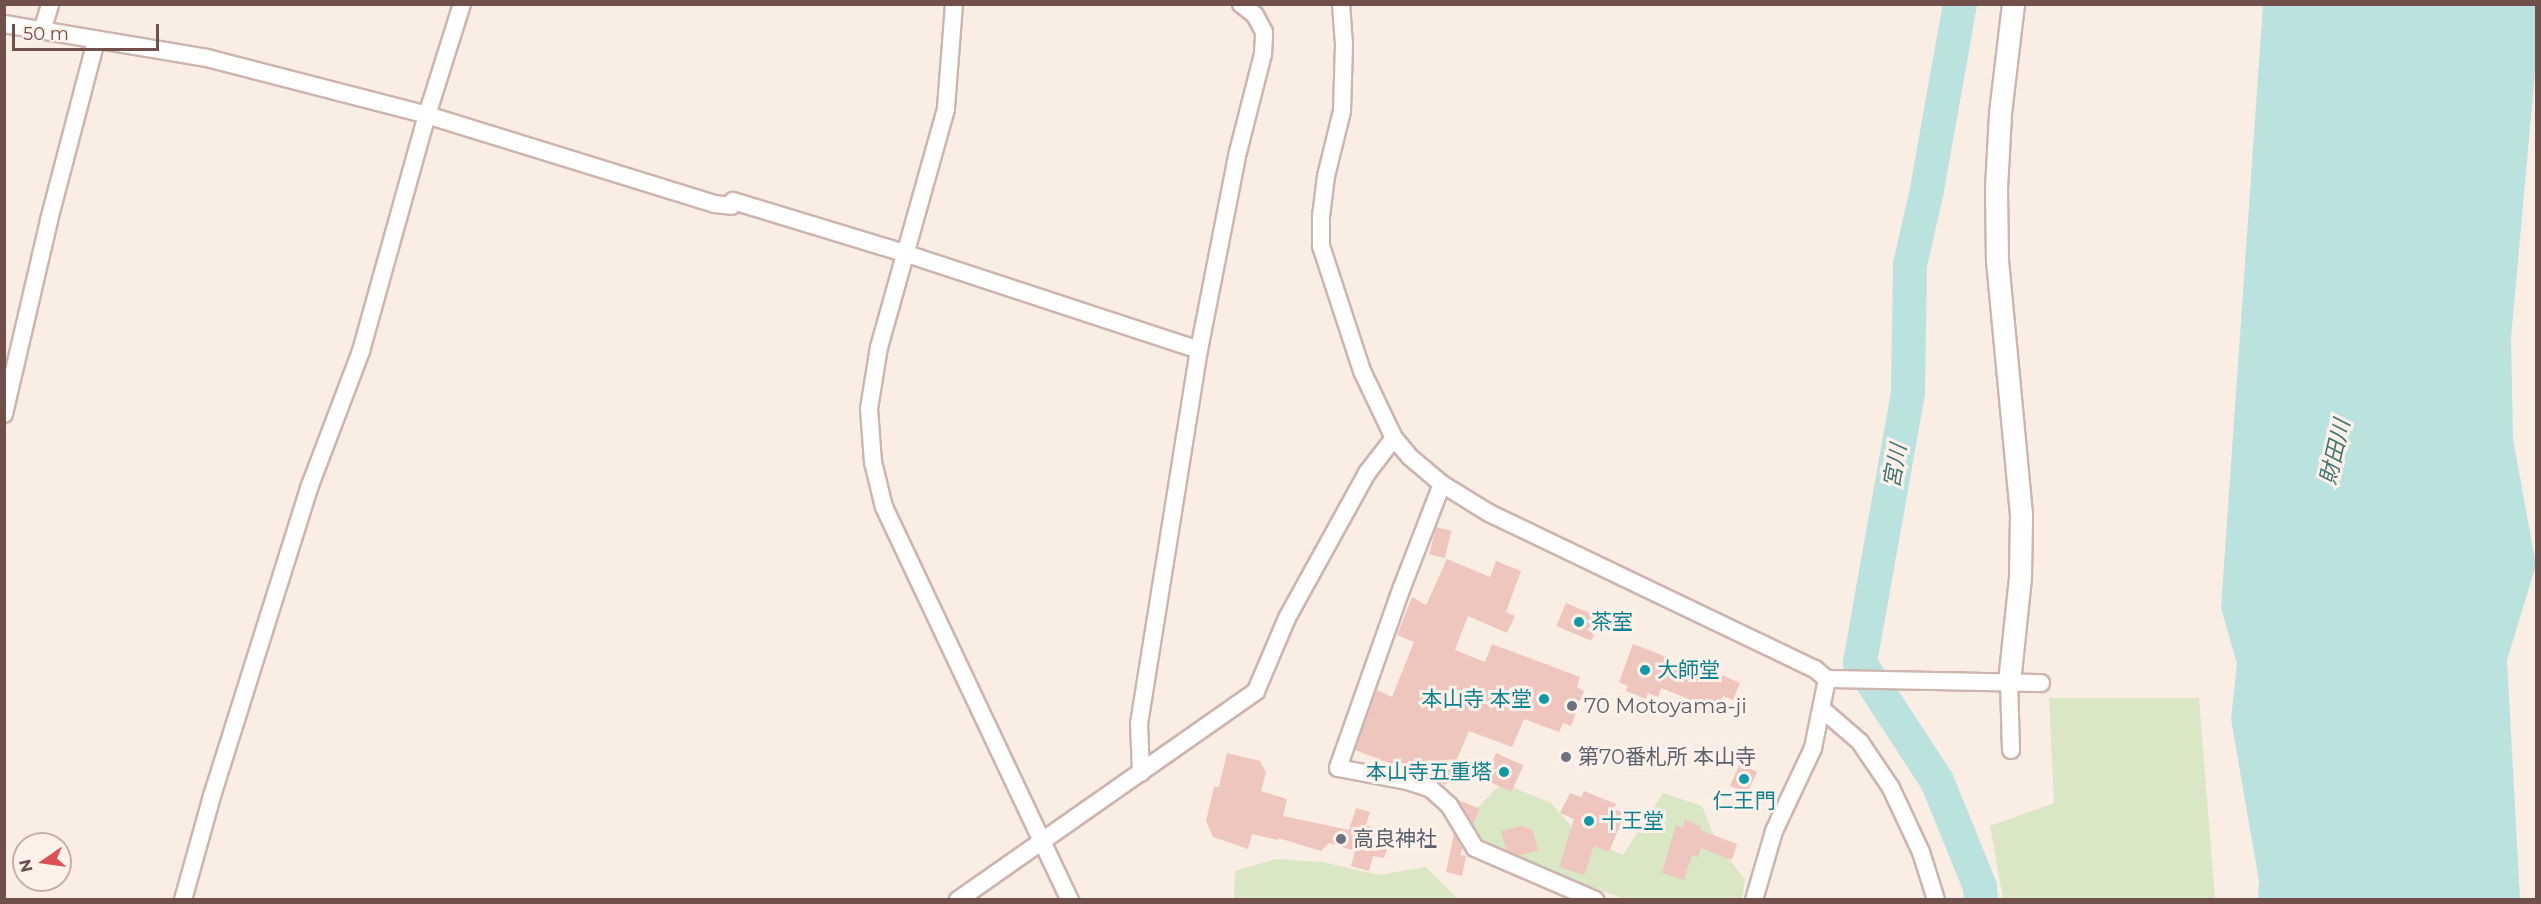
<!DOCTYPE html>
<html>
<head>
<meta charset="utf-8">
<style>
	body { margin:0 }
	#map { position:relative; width:2541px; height:904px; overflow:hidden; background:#faede4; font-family:Montserrat,"Noto Sans JP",sans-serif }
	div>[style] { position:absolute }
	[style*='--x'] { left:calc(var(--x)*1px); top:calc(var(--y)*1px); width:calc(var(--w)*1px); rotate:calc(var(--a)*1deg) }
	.green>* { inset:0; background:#dae7c4 }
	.water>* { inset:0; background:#bae2df }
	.river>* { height:34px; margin:-17px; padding:0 17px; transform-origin:17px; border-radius:17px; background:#bae2df }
	.building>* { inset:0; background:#eec6be; transform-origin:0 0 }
	.roads { filter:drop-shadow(2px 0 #cdb5af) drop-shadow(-2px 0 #cdb5af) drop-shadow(0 2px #cdb5af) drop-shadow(0 -2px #cdb5af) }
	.minor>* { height:16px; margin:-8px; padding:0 8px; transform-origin:8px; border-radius:8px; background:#fff }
	.tertiary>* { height:21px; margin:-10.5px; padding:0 10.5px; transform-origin:10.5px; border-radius:10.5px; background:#fff }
	.dots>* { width:16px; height:16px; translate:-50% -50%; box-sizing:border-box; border:3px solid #fef1ea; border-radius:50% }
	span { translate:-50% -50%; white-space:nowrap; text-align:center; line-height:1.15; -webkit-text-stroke:6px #fef1ea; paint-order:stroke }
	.culture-label { font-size:21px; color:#0d838f }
	.left { translate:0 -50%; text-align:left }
	.right { translate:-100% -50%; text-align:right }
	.worship-label { font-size:21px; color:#5b616d }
	.water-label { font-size:22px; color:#417672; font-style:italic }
	.frame { position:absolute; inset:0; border:6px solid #71504c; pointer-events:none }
	.north { position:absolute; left:12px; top:832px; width:60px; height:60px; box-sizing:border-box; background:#fef1ea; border:2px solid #c6b1ab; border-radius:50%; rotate:257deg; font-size:16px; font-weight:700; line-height:24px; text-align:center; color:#71504c }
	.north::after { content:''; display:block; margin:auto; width:21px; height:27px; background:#dc5254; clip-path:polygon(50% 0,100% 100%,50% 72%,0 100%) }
	.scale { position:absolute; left:12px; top:24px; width:147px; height:27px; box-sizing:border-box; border:3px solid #71504c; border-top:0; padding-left:8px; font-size:18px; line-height:21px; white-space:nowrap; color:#71504c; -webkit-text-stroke:4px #fef1ea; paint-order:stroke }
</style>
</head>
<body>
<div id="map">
	<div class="green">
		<i style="clip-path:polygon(2049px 698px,2199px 698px,2215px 899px,2003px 899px,1990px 826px,2054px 803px)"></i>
		<i style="clip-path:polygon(1502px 783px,1551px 803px,1579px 835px,1623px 855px,1663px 793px,1702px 806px,1718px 846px,1745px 879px,1742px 899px,1624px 899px,1481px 845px,1468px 817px)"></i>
		<i style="clip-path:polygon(1276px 859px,1322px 862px,1379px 875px,1426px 867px,1458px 899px,1234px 899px,1235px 871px)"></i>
	</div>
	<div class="water">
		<i style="clip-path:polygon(2263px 5px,2536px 5px,2536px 61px,2511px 338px,2513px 439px,2536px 565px,2507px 660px,2520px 899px,2258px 899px,2259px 881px,2231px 719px,2237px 664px,2221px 608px)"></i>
	</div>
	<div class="river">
		<i style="--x:1960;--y:4;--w:189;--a:100.1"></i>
		<i style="--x:1927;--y:190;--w:77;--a:102.8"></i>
		<i style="--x:1910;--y:265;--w:128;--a:90.9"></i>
		<i style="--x:1908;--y:393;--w:274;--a:100.1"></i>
		<i style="--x:1860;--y:663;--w:141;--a:56.9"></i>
		<i style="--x:1937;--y:781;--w:114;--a:67.9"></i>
		<i style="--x:1980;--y:887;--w:13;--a:86"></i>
	</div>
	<div class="building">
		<i style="left:1436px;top:527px;width:16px;height:28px;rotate:14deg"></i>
		<i style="clip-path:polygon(1447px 559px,1490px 577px,1496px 561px,1521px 571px,1506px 612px,1515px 616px,1507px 633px,1468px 616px,1455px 650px,1485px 662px,1492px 644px,1580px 677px,1577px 687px,1584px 691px,1571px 726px,1563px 723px,1559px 732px,1524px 719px,1512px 747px,1469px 731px,1446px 785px,1355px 750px,1377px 690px,1392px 697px,1414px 642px,1397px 635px,1412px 597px,1426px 605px)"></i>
		<i style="left:1566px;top:603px;width:38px;height:25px;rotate:23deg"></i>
		<i style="clip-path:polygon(1633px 644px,1672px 659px,1669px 666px,1711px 682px,1715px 672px,1740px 683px,1733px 700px,1723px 696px,1715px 717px,1697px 710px,1699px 703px,1661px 688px,1658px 697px,1648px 693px,1646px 699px,1626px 691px,1628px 686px,1619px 682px)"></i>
		<i style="clip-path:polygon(1227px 753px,1260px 761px,1266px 773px,1261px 791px,1287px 799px,1283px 816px,1349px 830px,1356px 808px,1370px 812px,1366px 825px,1378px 829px,1376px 837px,1389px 842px,1384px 858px,1373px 856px,1369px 871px,1351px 866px,1355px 851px,1329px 843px,1321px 851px,1278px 838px,1278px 840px,1252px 834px,1248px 849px,1213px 837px,1206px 821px,1214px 787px,1219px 787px)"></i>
		<i style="left:1496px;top:753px;width:30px;height:29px;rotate:24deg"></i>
		<i style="left:1740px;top:764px;width:19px;height:24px;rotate:25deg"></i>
		<i style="clip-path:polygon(1584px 791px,1616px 804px,1613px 809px,1625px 813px,1609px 852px,1594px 846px,1584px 875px,1559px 867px,1574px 819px,1560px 813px,1570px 793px,1581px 797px)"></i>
		<i style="clip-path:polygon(1458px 800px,1480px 809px,1473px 825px)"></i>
		<i style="clip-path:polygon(1685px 819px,1701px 827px,1700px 830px,1737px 844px,1732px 860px,1701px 848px,1698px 857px,1692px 855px,1684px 880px,1662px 873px,1676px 825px,1683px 828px)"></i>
		<i style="clip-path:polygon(1522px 826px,1533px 830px,1538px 850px,1519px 856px,1506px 850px,1501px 831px)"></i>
		<i style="clip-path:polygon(1454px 833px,1463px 848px,1460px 855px,1466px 856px,1462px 876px,1446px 872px)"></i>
	</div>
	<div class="roads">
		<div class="minor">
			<i style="--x:954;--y:4;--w:105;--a:94.4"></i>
			<i style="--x:946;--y:109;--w:247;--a:105.7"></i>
			<i style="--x:879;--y:347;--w:63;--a:99.2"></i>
			<i style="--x:869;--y:409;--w:53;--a:85.7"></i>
			<i style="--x:873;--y:462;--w:46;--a:76.3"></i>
			<i style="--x:884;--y:507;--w:435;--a:64.7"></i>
			<i style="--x:1341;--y:4;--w:40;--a:85.7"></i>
			<i style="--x:1344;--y:44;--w:67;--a:91.7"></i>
			<i style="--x:1342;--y:111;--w:67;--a:103.8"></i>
			<i style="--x:1326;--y:176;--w:39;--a:97"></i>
			<i style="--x:1321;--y:215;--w:31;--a:90"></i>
			<i style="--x:1321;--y:246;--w:132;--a:71.8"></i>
			<i style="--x:1362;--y:371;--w:74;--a:64.5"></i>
			<i style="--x:1394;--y:438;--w:25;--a:50"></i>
			<i style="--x:1410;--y:457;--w:42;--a:40.2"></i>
			<i style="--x:1442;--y:484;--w:55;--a:31.7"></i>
			<i style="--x:1489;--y:513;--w:361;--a:25.6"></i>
			<i style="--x:1815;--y:669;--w:16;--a:40"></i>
			<i style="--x:1827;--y:679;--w:214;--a:1.1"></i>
			<i style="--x:4;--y:24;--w:206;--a:9.5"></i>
			<i style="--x:207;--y:58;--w:227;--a:14.5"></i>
			<i style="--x:427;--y:115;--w:300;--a:17.2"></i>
			<i style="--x:714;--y:204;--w:18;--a:6"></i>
			<i style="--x:42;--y:31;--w:28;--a:-73"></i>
			<i style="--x:733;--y:201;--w:182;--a:16.9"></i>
			<i style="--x:907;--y:254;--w:307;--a:18.2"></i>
			<i style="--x:4;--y:414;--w:199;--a:-76.9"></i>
			<i style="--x:49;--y:220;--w:185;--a:-75.3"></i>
			<i style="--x:1442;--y:484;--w:110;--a:111.2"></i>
			<i style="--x:1402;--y:587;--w:192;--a:109.5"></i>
			<i style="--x:1338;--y:768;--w:70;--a:10.7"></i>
			<i style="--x:1407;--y:781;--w:25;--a:18"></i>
			<i style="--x:1431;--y:789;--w:24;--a:42"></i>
			<i style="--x:1449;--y:805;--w:50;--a:58.8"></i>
			<i style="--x:1475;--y:848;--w:131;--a:23.4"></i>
			<i style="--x:2009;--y:682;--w:68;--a:88.3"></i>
			<i style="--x:1822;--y:709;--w:50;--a:41"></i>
			<i style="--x:1860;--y:742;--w:55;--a:56"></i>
			<i style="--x:1891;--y:788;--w:71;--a:64.9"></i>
			<i style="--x:1921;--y:852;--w:50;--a:72.6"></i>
			<i style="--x:1141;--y:773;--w:49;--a:-92.3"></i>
			<i style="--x:1139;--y:724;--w:379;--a:-80.9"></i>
			<i style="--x:1199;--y:350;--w:202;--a:-78.9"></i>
			<i style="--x:1238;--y:152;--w:101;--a:-75.7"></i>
			<i style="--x:1263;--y:54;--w:22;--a:-87"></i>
			<i style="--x:1264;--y:32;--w:19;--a:-118"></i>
			<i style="--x:1255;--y:15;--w:18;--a:-142"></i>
			<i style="--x:183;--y:900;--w:108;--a:-74.4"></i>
			<i style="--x:212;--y:796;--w:323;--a:-72.5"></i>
			<i style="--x:309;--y:488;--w:147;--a:-69.2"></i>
			<i style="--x:361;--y:351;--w:245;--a:-74.4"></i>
			<i style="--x:427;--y:115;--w:116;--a:-72.5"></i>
			<i style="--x:958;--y:900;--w:364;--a:-35"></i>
			<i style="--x:1256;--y:691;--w:79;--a:-67"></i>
			<i style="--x:1287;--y:618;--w:166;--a:-61.1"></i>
			<i style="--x:1367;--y:473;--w:44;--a:-52.4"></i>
			<i style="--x:1754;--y:900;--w:72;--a:-73.8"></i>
			<i style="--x:1774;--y:831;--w:92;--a:-64.8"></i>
			<i style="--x:1813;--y:748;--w:70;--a:-78.5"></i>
		</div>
		<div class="tertiary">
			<i style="--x:2009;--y:682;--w:105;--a:-84"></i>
			<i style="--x:2020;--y:578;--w:64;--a:-89.1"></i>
			<i style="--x:2021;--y:514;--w:254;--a:-95.4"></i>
			<i style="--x:1997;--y:261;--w:73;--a:-90.8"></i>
			<i style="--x:1996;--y:188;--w:75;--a:-86.9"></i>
			<i style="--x:2000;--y:113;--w:110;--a:-83.2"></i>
		</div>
	</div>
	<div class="dots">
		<i style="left:1579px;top:622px;background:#0f9aa8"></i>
		<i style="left:1645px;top:670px;background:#0f9aa8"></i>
		<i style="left:1544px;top:699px;background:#0f9aa8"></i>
		<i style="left:1572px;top:706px;background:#6b7280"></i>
		<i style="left:1566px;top:757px;background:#6b7280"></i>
		<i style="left:1504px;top:772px;background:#0f9aa8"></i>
		<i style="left:1744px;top:779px;background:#0f9aa8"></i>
		<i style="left:1589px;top:821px;background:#0f9aa8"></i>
		<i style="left:1341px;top:839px;background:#6b7280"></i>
	</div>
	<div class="culture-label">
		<span class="left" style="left:1591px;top:622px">茶室</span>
		<span class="left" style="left:1657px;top:670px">大師堂</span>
		<span class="right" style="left:1532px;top:699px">本山寺 本堂</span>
		<span class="right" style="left:1492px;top:772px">本山寺五重塔</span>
		<span style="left:1744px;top:801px">仁王門</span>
		<span class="left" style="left:1601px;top:821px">十王堂</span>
	</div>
	<div class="worship-label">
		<span class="left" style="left:1584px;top:706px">70 Motoyama-ji</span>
		<span class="left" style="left:1578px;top:757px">第70番札所 本山寺</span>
		<span class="left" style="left:1353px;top:839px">高良神社</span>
	</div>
	<div class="water-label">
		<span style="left:2335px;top:452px;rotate:-77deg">財田川</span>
		<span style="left:1895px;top:466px;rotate:-80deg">宮川</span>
	</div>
	<div class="frame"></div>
	<div class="north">N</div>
	<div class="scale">50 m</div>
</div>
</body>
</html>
